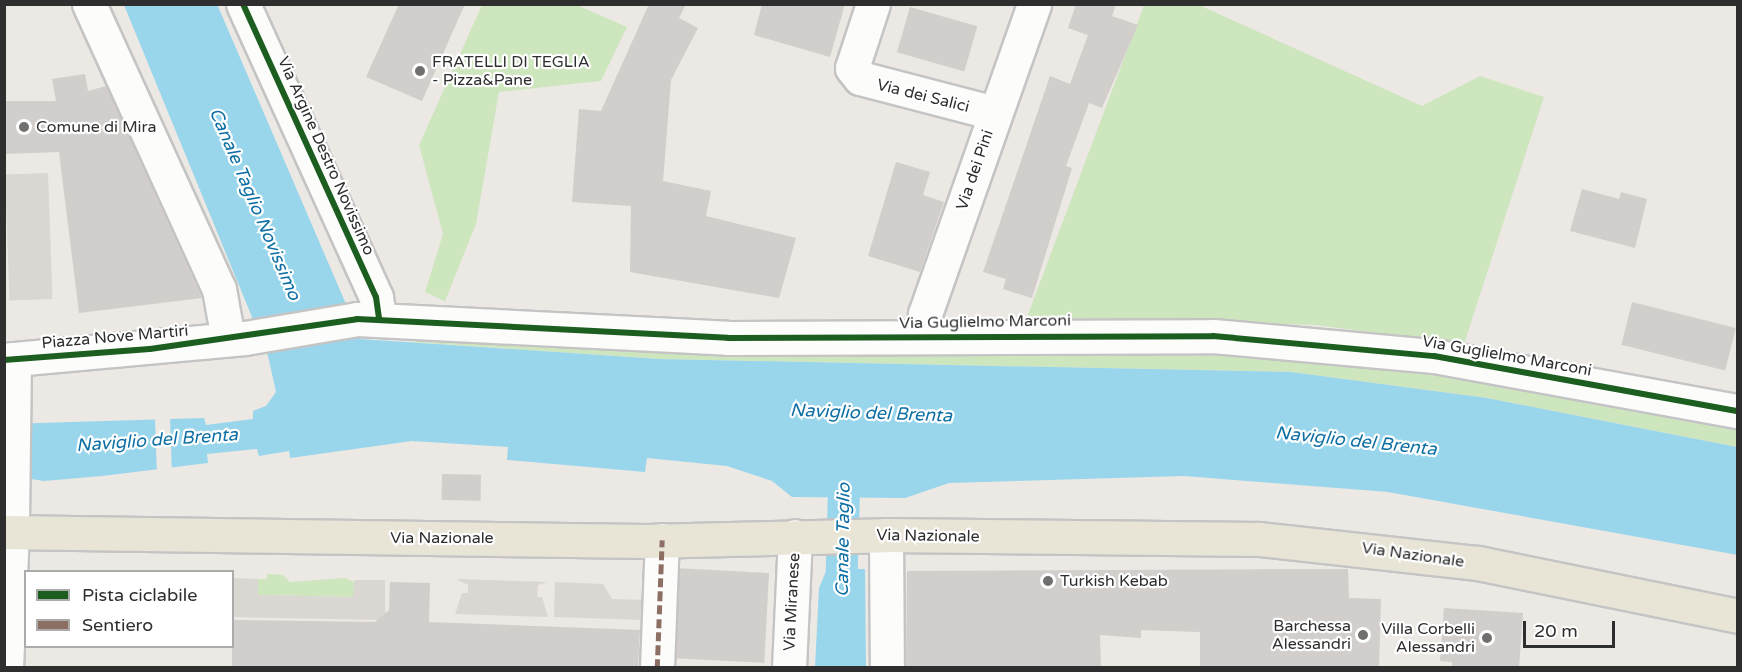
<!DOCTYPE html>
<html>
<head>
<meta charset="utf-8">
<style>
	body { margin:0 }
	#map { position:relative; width:1742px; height:672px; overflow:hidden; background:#ece8e4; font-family:"Varela Round",sans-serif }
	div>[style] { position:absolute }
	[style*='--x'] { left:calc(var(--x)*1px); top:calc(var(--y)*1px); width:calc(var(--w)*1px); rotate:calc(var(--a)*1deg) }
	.green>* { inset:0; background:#cee6be }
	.plaza>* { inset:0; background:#dad6d2; transform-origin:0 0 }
	.water>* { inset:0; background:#99d6ec }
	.pier>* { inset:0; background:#ece8e4; transform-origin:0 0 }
	.canal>* { height:32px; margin:-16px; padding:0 16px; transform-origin:16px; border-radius:16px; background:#99d6ec }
	.building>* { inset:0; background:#d1cecb; transform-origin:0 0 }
	.roads { filter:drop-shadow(2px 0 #c5c4c5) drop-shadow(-2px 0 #c5c4c5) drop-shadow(0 2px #c5c4c5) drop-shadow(0 -2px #c5c4c5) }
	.minor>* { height:33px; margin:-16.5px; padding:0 16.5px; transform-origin:16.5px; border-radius:16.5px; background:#fcfcfb }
	.tertiary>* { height:33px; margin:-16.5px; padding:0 16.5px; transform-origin:16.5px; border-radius:16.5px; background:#fcfcfb }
	.secondary>* { height:33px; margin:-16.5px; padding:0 16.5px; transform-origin:16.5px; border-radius:16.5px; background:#fcfcfb }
	.primary>* { height:33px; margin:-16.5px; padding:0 16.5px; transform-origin:16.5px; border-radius:16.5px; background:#e8e4d6 }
	.quiet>* { height:4.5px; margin-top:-2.25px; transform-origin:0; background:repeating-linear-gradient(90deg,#8d6e63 0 9px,transparent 0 13.5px) }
	.cycleway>* { height:6px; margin:-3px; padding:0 3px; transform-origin:3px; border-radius:3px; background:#1b5e20 }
	.dots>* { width:16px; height:16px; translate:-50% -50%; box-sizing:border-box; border:3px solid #fff; border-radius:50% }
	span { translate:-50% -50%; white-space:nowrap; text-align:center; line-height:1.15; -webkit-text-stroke:4.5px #fff; paint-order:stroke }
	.poi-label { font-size:16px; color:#2e2e2e }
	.left { translate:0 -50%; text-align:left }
	.right { translate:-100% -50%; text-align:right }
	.street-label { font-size:16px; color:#2e2e2e }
	.water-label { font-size:18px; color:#0d6fa3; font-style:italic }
	.frame { position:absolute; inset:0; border:6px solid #2e2e2e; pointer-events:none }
	.legend { position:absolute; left:24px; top:570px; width:210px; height:78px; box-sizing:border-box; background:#fff; border:2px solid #ababab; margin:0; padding:8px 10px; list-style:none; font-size:18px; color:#2e2e2e }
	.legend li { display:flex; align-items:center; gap:12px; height:30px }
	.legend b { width:30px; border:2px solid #ababab }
	.scale { position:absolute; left:1523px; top:621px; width:92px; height:27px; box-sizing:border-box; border:3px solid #2e2e2e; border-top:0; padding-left:8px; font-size:18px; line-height:21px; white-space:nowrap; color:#2e2e2e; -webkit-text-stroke:4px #fff; paint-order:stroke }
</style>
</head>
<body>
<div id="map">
	<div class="green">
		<i style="clip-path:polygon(482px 5px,577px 5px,627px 27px,601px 81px,499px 92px,476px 224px,445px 301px,425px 292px,443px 234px,419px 145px)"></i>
		<i style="clip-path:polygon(1144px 5px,1199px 5px,1422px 106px,1480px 76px,1544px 97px,1464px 344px,1315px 325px,1027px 317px)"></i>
		<i style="clip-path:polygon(440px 338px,1335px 354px,1737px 423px,1737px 447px,1487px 398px,1291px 372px,659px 359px,411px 342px)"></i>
		<i style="clip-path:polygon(267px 574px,283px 575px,290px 582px,345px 578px,354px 582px,354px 597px,257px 595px,258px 579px,267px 579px)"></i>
	</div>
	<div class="plaza">
		<i style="left:48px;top:173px;width:126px;height:43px;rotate:88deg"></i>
		<i style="clip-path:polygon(233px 578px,258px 579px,258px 595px,353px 597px,354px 580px,385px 580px,385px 620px,233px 617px)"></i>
		<i style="clip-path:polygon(456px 579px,548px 582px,538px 585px,537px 597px,542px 597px,548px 617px,455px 614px,462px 593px,468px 593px,468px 585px)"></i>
		<i style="clip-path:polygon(555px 582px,603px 584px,612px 599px,647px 600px,646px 620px,554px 617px)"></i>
	</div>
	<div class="water">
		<i style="clip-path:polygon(217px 4px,361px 339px,659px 359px,1291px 372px,1487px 398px,1737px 447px,1738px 555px,1388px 492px,1184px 476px,949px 483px,905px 498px,792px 497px,772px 481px,727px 466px,647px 458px,645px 472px,507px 460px,508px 447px,412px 441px,290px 458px,289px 451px,259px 456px,257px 449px,207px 454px,208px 463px,102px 476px,44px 481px,5px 475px,5px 424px,204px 418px,206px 425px,253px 419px,253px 411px,266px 406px,276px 392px,268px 356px,124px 5px)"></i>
		<i style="clip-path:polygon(827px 569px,865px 569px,866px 667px,815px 667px,819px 588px)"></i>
	</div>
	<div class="pier">
		<i style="left:170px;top:418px;width:51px;height:15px;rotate:88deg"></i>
	</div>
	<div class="canal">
		<i style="--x:839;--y:668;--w:213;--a:-88.4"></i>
	</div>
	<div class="building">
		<i style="clip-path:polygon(399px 4px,465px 4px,422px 101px,366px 77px)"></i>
		<i style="clip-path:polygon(649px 4px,686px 4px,679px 18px,698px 28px,671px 80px,663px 181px,711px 191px,706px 216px,796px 238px,779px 298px,630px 272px,631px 206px,572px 202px,579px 109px,601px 111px)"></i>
		<i style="clip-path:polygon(762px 4px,845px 4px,830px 57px,754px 35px)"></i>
		<i style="clip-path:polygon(1076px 4px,1116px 4px,1112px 16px,1138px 25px,1102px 108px,1089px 103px,1066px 166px,1072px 168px,1032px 298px,1003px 289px,1006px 279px,983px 272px,1050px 76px,1070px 84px,1088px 35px,1068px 28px)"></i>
		<i style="left:910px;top:7px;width:70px;height:47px;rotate:16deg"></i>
		<i style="clip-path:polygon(85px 74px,88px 91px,106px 86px,202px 298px,79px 313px,59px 152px,4px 154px,4px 101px,56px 101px,52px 79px)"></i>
		<i style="clip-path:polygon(896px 162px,930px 172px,923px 195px,944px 202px,920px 272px,868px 256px)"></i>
		<i style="clip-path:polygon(1582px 189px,1619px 199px,1621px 192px,1647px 199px,1635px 248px,1570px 231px)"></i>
		<i style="left:1632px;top:302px;width:107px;height:44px;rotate:14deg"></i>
		<i style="left:442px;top:474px;width:39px;height:26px;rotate:1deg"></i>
		<i style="clip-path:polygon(1348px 569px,1349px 598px,1381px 599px,1379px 668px,1200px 668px,1200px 632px,1141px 630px,1141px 638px,1100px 635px,1101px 668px,906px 668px,907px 571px)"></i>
		<i style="left:769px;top:573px;width:90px;height:90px;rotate:93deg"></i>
		<i style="clip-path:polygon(390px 582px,430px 583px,429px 622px,640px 630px,638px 668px,232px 668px,232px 620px,375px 622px,389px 610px)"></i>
		<i style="clip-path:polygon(1444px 608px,1523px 613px,1519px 668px,1452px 668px,1452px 662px,1440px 661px)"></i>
	</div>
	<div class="roads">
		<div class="minor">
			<i style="--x:89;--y:4;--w:313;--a:65.5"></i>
			<i style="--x:219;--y:289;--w:51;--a:79.8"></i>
			<i style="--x:243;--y:4;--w:322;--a:65.6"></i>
			<i style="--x:376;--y:297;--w:22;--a:82"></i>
			<i style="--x:873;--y:4;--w:67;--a:108.2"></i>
			<i style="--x:852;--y:68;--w:13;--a:51"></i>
			<i style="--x:860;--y:78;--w:138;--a:14.6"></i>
			<i style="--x:923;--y:336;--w:22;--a:-85"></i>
			<i style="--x:925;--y:314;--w:329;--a:-70.6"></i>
			<i style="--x:14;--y:359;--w:232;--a:-5.2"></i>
			<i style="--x:245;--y:338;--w:114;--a:-9.6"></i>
			<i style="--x:357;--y:319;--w:371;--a:2.9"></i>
			<i style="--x:728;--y:338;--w:485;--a:-0.2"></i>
			<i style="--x:1213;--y:336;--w:222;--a:5.2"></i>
			<i style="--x:1434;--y:356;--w:309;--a:10.3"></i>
			<i style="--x:886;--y:535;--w:133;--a:89.6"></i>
			<i style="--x:6;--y:668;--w:136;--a:-87.5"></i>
			<i style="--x:657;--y:668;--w:128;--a:-87.8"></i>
		</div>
		<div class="tertiary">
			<i style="--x:4;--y:360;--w:10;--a:-6"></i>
			<i style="--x:14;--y:359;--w:173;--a:90.7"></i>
		</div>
		<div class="secondary">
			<i style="--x:789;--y:668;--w:132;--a:-87.4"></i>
		</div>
		<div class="primary">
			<i style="--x:4;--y:532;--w:642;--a:0.8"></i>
			<i style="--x:646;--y:541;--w:240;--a:-1.4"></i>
			<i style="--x:886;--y:535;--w:373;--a:0.6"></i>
			<i style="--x:1259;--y:539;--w:220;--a:6.3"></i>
			<i style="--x:1478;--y:563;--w:265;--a:11.5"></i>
		</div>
	</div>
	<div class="quiet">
		<i style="--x:657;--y:668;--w:128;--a:-87.8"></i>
	</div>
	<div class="cycleway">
		<i style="--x:243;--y:4;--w:322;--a:65.6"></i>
		<i style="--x:376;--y:297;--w:22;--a:82"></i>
		<i style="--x:4;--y:360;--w:146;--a:-4.3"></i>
		<i style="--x:150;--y:349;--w:209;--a:-8.2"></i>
		<i style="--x:357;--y:319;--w:371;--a:2.9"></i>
		<i style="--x:728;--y:338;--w:485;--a:-0.2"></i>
		<i style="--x:1213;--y:336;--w:222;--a:5.2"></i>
		<i style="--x:1434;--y:356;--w:309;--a:10.3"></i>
	</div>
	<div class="dots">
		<i style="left:420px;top:71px;background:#706f6e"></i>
		<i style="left:24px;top:127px;background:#706f6e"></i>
		<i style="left:1048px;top:581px;background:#706f6e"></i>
		<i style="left:1363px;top:635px;background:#706f6e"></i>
		<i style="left:1487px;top:638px;background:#706f6e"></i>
	</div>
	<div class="poi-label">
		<span class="left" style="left:432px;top:71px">FRATELLI DI TEGLIA<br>- Pizza&amp;Pane</span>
		<span class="left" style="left:36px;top:127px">Comune di Mira</span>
		<span class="left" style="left:1060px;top:581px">Turkish Kebab</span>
		<span class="right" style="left:1351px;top:635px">Barchessa<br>Alessandri</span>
		<span class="right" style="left:1475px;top:638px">Villa Corbelli<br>Alessandri</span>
	</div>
	<div class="street-label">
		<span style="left:923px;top:96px;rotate:14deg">Via dei Salici</span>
		<span style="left:326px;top:156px;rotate:66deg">Via Argine Destro Novissimo</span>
		<span style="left:975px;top:170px;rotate:-71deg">Via dei Pini</span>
		<span style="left:985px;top:322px;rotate:-1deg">Via Guglielmo Marconi</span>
		<span style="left:115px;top:337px;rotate:-5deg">Piazza Nove Martiri</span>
		<span style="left:1507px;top:356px;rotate:10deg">Via Guglielmo Marconi</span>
		<span style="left:928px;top:536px;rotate:1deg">Via Nazionale</span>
		<span style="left:442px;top:538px">Via Nazionale</span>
		<span style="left:1413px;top:555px;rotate:8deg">Via Nazionale</span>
		<span style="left:792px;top:602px;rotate:-87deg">Via Miranese</span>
	</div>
	<div class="water-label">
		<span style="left:255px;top:204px;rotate:67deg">Canale Taglio Novissimo</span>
		<span style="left:871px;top:413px;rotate:2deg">Naviglio del Brenta</span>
		<span style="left:157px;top:440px;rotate:-4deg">Naviglio del Brenta</span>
		<span style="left:1356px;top:441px;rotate:6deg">Naviglio del Brenta</span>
		<span style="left:843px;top:540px;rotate:-89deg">Canale Taglio</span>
	</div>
	<div class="frame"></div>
	<ul class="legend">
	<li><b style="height:8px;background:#1b5e20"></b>Pista ciclabile</li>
	<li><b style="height:8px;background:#8d6e63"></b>Sentiero</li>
	</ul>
	<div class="scale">20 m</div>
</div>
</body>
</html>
